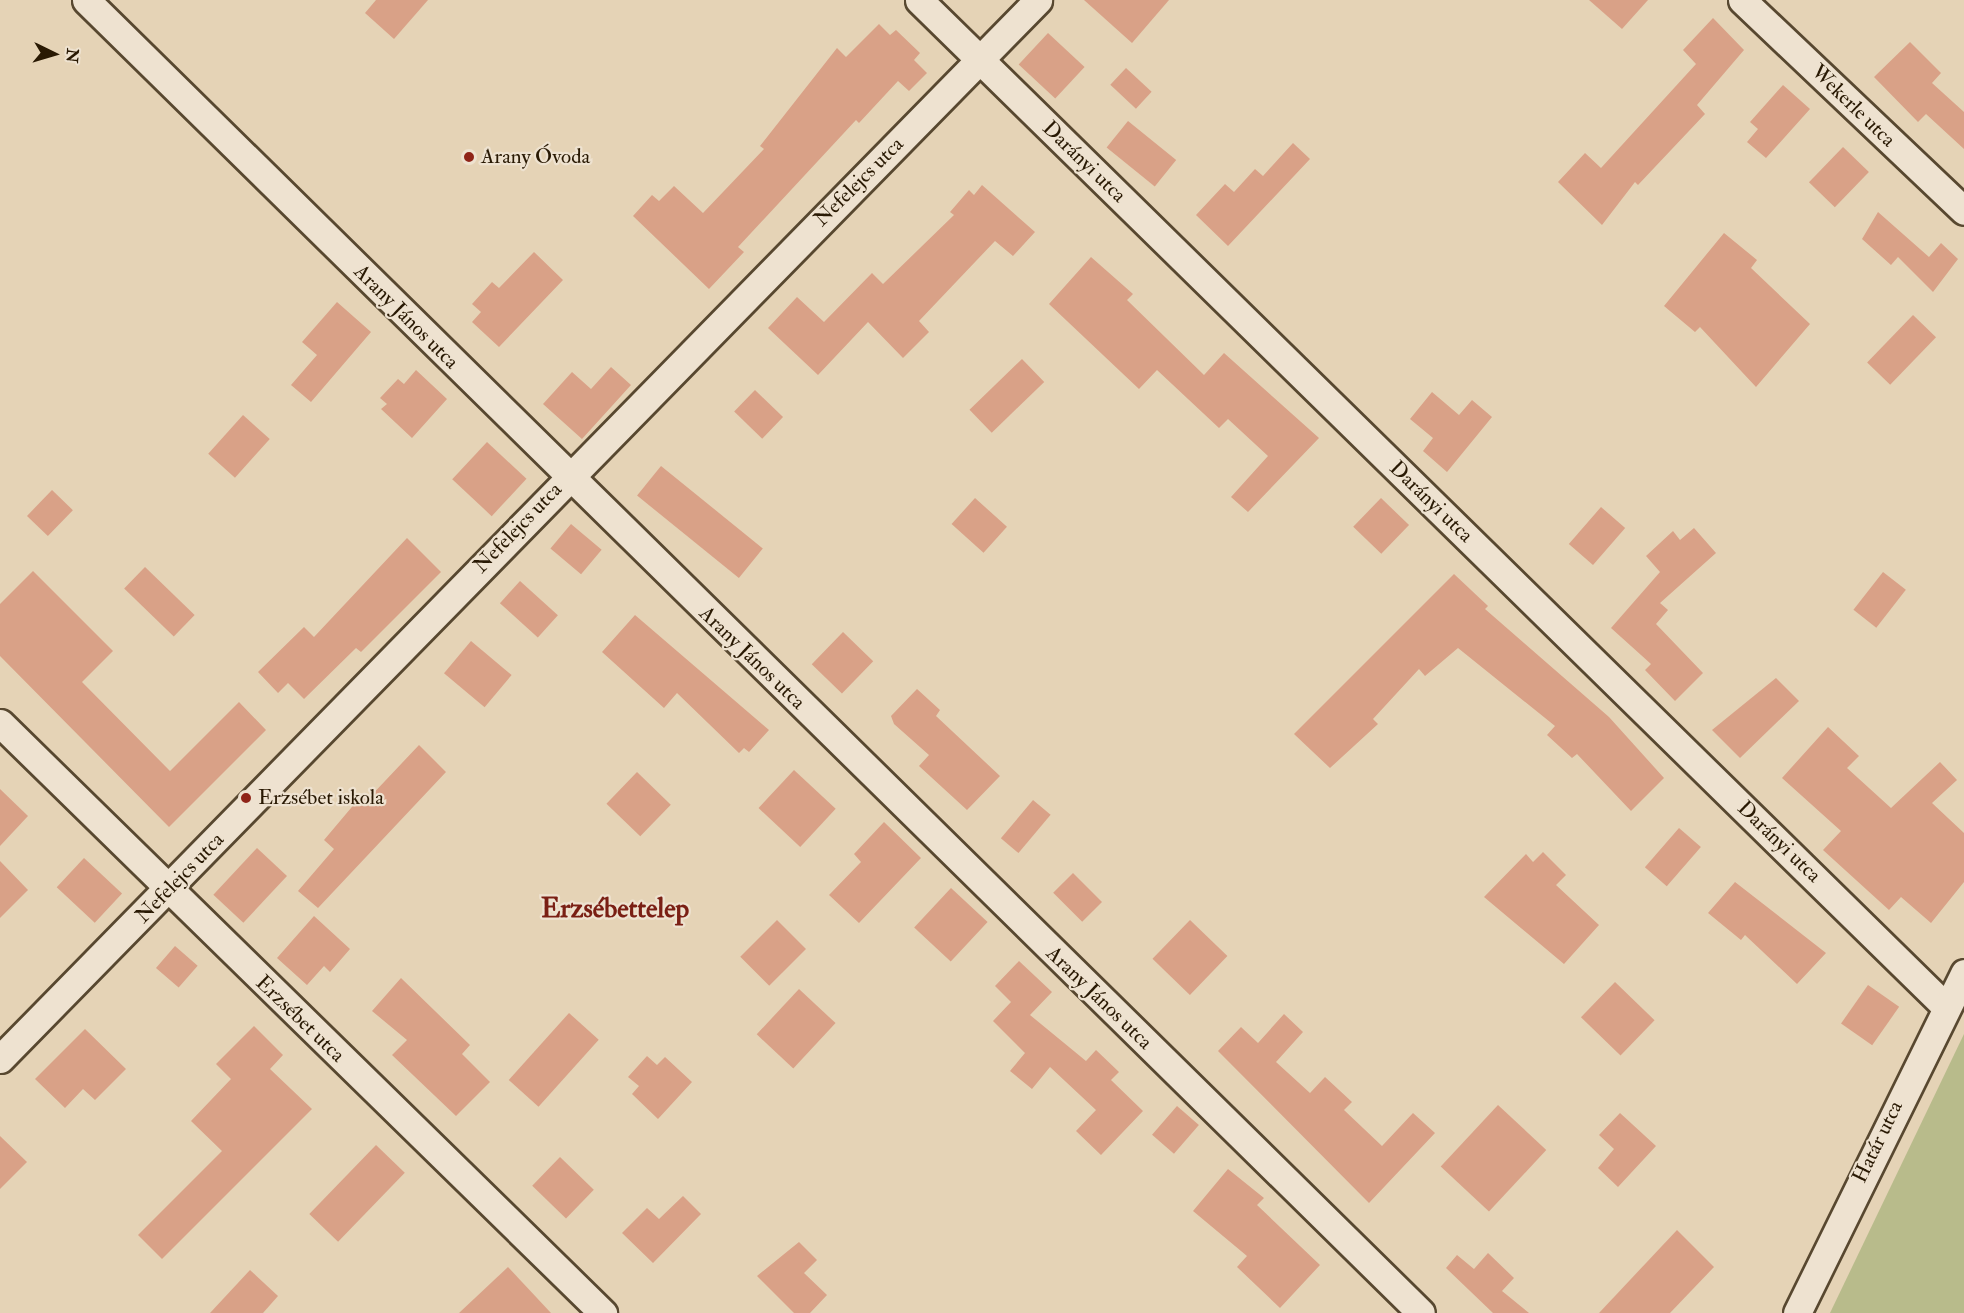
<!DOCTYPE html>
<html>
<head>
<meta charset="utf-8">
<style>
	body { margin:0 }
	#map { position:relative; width:1964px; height:1313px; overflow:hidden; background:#e5d3b6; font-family:"IM FELL Double Pica",serif }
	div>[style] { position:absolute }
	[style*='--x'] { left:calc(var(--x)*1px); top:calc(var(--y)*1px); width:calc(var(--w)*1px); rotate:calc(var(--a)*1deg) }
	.green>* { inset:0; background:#b8bb8b }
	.building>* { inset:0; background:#d9a187; transform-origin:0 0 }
	.roads { filter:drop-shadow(2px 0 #584830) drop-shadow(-2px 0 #584830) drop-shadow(0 2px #584830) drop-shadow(0 -2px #584830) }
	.minor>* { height:27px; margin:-13.5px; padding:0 13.5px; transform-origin:13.5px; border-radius:13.5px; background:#eee2d0 }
	.dots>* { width:16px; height:16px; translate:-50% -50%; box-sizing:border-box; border:3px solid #eee2d0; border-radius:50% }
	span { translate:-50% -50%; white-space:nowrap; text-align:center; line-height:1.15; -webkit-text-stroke:4.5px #eee2d0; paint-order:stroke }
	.street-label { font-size:21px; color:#291903 }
	.poi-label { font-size:21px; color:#291903 }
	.left { translate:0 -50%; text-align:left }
	.district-label { font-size:27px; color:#7a1f14; font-weight:700 }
	.north { position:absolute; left:24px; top:24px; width:60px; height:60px; -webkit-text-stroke:4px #eee2d0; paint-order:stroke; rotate:95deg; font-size:16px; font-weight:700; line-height:24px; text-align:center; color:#291903 }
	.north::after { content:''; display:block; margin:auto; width:21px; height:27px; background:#291903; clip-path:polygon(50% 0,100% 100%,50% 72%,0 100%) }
</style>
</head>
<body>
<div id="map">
	<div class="green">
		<i style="clip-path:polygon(1964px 1034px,1964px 1313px,1830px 1313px)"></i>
	</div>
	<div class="building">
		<i style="clip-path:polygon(376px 0,428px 0,394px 39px,365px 13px)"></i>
		<i style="clip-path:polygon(1084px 0,1169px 0,1132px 43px)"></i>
		<i style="clip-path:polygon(1589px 0,1648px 0,1622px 29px)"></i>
		<i style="clip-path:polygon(1713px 18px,1744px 50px,1697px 105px,1705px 114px,1638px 185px,1635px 182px,1602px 225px,1558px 182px,1585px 153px,1601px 168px,1696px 64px,1683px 50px)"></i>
		<i style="clip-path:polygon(879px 24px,890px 35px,896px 30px,920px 53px,914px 60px,927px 73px,909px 91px,898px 81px,859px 123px,856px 120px,738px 247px,744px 252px,709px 289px,633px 216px,652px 195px,659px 201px,674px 186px,703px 213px,764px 149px,760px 146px,837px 48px,846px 57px)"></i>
		<i style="left:1048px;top:33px;width:50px;height:43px;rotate:43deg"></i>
		<i style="clip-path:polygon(1910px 42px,1941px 73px,1932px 83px,1964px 112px,1964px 149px,1926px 114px,1918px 122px,1874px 77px)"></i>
		<i style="left:1126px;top:68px;width:35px;height:23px;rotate:43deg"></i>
		<i style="clip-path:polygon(1783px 85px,1810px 109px,1766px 158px,1747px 142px,1758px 129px,1750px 122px)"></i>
		<i style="left:1128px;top:121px;width:62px;height:34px;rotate:39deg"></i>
		<i style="clip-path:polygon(1293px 143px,1310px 159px,1228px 246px,1196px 215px,1225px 184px,1234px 192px,1255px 169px,1263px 176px)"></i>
		<i style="left:1843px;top:147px;width:36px;height:49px;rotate:44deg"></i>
		<i style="clip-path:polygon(982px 185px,1035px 232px,1013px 256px,995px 241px,919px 321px,929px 332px,903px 358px,868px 322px,818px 375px,768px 328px,797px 297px,824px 322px,872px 273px,883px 284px,954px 215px,950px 212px,969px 190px,974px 195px)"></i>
		<i style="clip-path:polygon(1878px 212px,1929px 257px,1941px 243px,1958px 259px,1933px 292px,1898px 257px,1891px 265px,1862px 239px)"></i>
		<i style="clip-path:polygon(1724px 233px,1757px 260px,1751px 268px,1810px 324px,1756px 387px,1700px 327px,1695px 332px,1664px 306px)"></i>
		<i style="clip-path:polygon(534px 252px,563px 280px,499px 347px,472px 322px,481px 312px,472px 304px,492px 282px,499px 288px)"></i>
		<i style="clip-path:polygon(1091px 257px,1133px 294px,1127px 300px,1204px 375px,1224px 353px,1319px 438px,1248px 512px,1231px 497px,1268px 456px,1228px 419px,1219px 428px,1157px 370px,1139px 389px,1049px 304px)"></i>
		<i style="clip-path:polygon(337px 302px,371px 332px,311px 402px,291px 385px,317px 355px,302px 342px)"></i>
		<i style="left:1913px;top:315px;width:32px;height:66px;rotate:44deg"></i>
		<i style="left:1022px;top:359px;width:32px;height:73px;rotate:46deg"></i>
		<i style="clip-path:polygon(611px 367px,631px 385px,582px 439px,543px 404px,572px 372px,591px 389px)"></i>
		<i style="clip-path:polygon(416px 370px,447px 399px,412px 438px,381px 409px,387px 404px,380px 398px,398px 379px,404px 384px)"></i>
		<i style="left:755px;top:390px;width:39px;height:30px;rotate:44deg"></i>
		<i style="clip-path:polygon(1432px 392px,1459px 415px,1472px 400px,1492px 417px,1447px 472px,1423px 451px,1433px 438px,1410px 419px)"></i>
		<i style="left:243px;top:415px;width:36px;height:52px;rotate:42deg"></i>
		<i style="left:487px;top:442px;width:54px;height:51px;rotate:43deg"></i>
		<i style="left:661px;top:466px;width:131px;height:38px;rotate:39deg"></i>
		<i style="left:52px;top:490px;width:29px;height:36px;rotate:44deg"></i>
		<i style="left:975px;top:498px;width:43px;height:35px;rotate:42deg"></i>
		<i style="left:1381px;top:498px;width:39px;height:40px;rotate:44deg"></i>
		<i style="left:1601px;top:507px;width:32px;height:49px;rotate:41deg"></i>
		<i style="left:571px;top:524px;width:40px;height:32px;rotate:40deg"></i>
		<i style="clip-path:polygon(1694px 528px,1716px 553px,1660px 603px,1668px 610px,1656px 624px,1703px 673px,1675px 701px,1645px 670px,1651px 664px,1611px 628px,1660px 572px,1646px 556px,1673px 531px,1680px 540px)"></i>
		<i style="clip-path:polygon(407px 538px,441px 572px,361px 652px,356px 648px,304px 699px,288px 683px,278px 693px,258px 672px,304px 627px,314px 637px)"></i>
		<i style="left:145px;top:567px;width:69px;height:30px;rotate:44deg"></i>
		<i style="clip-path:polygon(33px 571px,113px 651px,82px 682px,170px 771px,239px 702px,266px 730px,169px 827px,0 656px,0 604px)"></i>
		<i style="left:1883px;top:572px;width:29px;height:48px;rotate:38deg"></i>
		<i style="clip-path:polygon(1454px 574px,1488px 606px,1485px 609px,1609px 717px,1664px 778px,1631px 811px,1577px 754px,1572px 758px,1547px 735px,1555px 726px,1458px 648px,1425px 676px,1419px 669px,1373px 719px,1378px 724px,1330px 768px,1294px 734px)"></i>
		<i style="left:520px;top:581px;width:51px;height:30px;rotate:42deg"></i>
		<i style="clip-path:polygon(635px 615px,769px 730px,749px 752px,744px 748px,739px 753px,677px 693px,664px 708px,602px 652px)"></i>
		<i style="left:843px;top:632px;width:42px;height:45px;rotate:44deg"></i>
		<i style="left:471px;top:641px;width:53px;height:42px;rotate:40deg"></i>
		<i style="clip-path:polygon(1776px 678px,1799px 701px,1740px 758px,1712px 730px)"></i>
		<i style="clip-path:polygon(917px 689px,940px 710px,936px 716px,1000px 776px,967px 810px,919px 766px,929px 755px,894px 724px,891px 716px)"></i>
		<i style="clip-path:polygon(1828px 727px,1859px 756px,1847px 768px,1891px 808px,1940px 762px,1957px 780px,1932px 803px,1964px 833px,1964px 882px,1931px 923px,1901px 897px,1889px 910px,1823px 850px,1841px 831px,1782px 778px)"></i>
		<i style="clip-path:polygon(419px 745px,446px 772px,318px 908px,298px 891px,334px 849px,324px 840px,362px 795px,368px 799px)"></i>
		<i style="left:794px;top:770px;width:57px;height:52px;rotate:43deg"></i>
		<i style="left:637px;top:772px;width:47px;height:44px;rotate:44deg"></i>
		<i style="clip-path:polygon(0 789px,28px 816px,0 846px)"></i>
		<i style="left:1033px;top:800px;width:23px;height:50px;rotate:40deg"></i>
		<i style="clip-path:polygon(884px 822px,921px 858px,859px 923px,829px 895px,861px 862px,854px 854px)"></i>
		<i style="left:1679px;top:828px;width:29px;height:52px;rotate:41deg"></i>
		<i style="left:257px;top:848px;width:41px;height:64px;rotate:43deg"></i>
		<i style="clip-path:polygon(1543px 852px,1566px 875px,1556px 885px,1599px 925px,1564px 964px,1484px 897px,1526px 854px,1533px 862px)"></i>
		<i style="left:84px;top:858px;width:52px;height:40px;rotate:43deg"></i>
		<i style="clip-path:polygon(0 861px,28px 890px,0 918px)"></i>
		<i style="left:1073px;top:873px;width:41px;height:28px;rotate:45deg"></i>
		<i style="clip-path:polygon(1735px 882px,1826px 953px,1797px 984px,1745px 935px,1741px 940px,1708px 913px)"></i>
		<i style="left:951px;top:888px;width:50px;height:54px;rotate:43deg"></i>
		<i style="clip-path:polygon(314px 916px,350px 949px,330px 972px,324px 966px,307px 985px,277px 958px)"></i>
		<i style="left:777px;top:920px;width:41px;height:52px;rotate:45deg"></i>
		<i style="left:1190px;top:920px;width:52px;height:54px;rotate:44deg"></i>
		<i style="left:175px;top:946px;width:30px;height:29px;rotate:41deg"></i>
		<i style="clip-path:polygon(1019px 961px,1052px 992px,1030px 1015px,1086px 1061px,1096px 1050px,1119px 1072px,1111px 1080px,1143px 1111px,1101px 1155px,1076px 1131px,1096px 1110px,1050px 1067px,1032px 1089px,1010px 1071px,1025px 1053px,993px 1021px,1011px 1002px,995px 986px)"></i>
		<i style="clip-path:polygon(401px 978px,470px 1045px,462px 1054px,490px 1082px,456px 1116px,392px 1055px,407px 1040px,372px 1011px)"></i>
		<i style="left:1615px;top:982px;width:55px;height:49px;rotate:44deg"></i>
		<i style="left:1868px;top:985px;width:38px;height:47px;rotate:35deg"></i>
		<i style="left:799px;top:989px;width:50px;height:62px;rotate:43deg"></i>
		<i style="left:569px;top:1013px;width:40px;height:90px;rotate:42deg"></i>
		<i style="clip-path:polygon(1284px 1014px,1303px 1032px,1276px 1062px,1310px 1093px,1325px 1077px,1352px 1102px,1344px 1110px,1382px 1146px,1413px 1113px,1435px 1133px,1369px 1203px,1218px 1051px,1241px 1027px,1258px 1043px)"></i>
		<i style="clip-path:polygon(254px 1026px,283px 1055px,270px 1069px,312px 1109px,162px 1259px,138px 1235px,222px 1151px,191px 1121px,231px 1079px,216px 1064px)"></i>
		<i style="clip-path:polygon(85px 1029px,126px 1069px,95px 1100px,83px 1089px,65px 1108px,35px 1079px)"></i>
		<i style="clip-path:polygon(647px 1056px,657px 1065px,665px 1057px,692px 1082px,658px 1119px,632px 1094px,639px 1086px,628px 1077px)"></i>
		<i style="left:1498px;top:1105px;width:66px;height:84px;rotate:43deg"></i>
		<i style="left:1177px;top:1106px;width:29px;height:38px;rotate:41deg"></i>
		<i style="clip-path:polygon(1620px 1113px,1656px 1146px,1618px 1187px,1598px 1168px,1614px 1149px,1599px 1135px)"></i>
		<i style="clip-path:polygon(0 1136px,27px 1162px,0 1189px)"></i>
		<i style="left:376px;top:1145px;width:40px;height:96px;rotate:44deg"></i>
		<i style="left:560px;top:1157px;width:47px;height:40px;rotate:44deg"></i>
		<i style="clip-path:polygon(1228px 1169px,1264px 1198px,1257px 1205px,1320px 1265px,1280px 1308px,1237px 1267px,1247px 1256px,1193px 1211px)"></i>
		<i style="clip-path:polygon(683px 1196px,701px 1214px,653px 1263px,622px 1233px,647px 1208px,659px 1219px)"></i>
		<i style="clip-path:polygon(1677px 1230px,1714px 1267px,1670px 1313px,1599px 1313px)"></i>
		<i style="clip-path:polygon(799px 1242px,817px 1260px,804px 1273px,827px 1295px,810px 1313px,794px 1313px,757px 1276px)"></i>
		<i style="clip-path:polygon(1488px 1253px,1514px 1278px,1502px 1291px,1529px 1313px,1493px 1313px,1446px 1268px,1457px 1255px,1474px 1269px)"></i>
		<i style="clip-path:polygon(508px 1267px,551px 1313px,459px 1313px)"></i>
		<i style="clip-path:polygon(250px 1270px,278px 1296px,263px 1313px,210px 1313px)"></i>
	</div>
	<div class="roads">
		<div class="minor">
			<i style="--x:86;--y:0;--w:1872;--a:44.52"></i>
			<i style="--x:919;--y:0;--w:1435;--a:44.44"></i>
			<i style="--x:1742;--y:0;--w:306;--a:43.5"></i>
			<i style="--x:0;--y:723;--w:844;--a:44.38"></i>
			<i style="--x:0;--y:1059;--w:1483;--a:-45.57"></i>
			<i style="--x:1797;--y:1313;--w:379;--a:-63.8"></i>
		</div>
	</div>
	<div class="dots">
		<i style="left:469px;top:157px;background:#8f2418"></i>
		<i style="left:246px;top:798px;background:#8f2418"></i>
	</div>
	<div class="street-label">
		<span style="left:1853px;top:106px;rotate:44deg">Wekerle utca</span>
		<span style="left:1084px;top:162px;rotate:44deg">Darányi utca</span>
		<span style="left:859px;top:182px;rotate:-45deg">Nefelejcs utca</span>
		<span style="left:406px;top:317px;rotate:45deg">Arany János utca</span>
		<span style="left:1431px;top:502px;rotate:44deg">Darányi utca</span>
		<span style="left:518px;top:528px;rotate:-46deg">Nefelejcs utca</span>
		<span style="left:752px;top:658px;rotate:44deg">Arany János utca</span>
		<span style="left:1779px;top:842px;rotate:44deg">Darányi utca</span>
		<span style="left:180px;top:878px;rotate:-46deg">Nefelejcs utca</span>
		<span style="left:1099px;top:998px;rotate:44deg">Arany János utca</span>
		<span style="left:300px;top:1019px;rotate:44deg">Erzsébet utca</span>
		<span style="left:1878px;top:1142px;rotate:-64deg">Határ utca</span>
	</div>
	<div class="poi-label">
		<span class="left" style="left:481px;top:157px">Arany Óvoda</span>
		<span class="left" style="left:258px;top:798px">Erzsébet iskola</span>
	</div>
	<div class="district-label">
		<span style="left:615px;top:909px">Erzsébettelep</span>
	</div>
	<div class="north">N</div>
</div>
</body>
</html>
